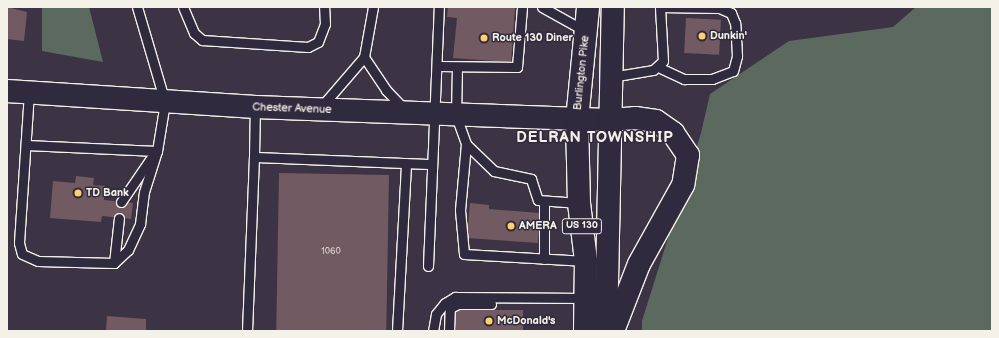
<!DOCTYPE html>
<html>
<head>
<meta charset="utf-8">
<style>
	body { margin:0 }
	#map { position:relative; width:999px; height:338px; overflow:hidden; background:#3c3444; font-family:"Balsamiq Sans",sans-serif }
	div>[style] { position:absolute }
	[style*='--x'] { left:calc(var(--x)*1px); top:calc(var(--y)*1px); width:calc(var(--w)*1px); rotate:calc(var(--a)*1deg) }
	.green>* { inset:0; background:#5c695e }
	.building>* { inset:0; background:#725a62; transform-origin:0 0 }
	.roads { filter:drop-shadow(1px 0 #f4f1e8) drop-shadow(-1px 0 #f4f1e8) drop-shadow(0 1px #f4f1e8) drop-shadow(0 -1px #f4f1e8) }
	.service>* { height:9px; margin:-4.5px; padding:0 4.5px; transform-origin:4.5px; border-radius:4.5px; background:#2f2a3d }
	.tertiary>* { height:22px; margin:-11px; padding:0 11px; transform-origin:11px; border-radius:11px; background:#2f2a3d }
	.trunk>* { height:22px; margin:-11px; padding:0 11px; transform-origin:11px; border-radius:11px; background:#2f2a3d }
	.dots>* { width:11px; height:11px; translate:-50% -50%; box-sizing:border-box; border:2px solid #2f2a3d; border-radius:50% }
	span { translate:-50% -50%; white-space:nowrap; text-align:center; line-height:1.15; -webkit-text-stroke:3px #2f2a3d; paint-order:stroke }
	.number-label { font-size:9px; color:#d4cbc6 }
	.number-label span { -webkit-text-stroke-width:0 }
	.shield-label span { padding:1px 3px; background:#2f2a3d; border:1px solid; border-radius:3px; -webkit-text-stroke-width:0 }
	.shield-label { font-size:10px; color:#f4f1e8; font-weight:700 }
	.poi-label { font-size:11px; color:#f4f1e8; font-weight:700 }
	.left { translate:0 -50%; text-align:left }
	.street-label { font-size:11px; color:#f4f1e8 }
	.district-label { font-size:15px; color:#f4f1e8; font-weight:700; letter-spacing:1px }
	.frame { position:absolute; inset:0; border:8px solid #f4f1e8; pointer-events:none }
</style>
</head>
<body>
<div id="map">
	<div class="green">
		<i style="clip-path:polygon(42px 7px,89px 7px,103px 62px,42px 51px)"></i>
		<i style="clip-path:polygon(916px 7px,992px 7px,992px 331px,642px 331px,642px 321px,701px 133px,710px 94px,789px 41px,893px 27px)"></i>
	</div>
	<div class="building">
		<i style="clip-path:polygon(7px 7px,27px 12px,24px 41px,7px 39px)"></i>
		<i style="clip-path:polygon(448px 7px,515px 8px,511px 62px,453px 58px,457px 18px,447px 17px)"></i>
		<i style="left:686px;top:18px;width:35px;height:35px;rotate:3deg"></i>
		<i style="left:279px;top:173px;width:110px;height:158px;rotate:1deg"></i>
		<i style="clip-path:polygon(76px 176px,94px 178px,93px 185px,105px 186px,104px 200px,133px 203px,131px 219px,102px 216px,101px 222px,50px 218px,53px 181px,75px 183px)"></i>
		<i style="clip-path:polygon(470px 203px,489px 205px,489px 209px,540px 213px,538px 243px,467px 238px)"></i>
		<i style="left:454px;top:310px;width:69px;height:21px"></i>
		<i style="clip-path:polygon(107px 316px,146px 319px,146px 331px,106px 331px)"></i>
	</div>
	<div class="roads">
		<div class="service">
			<i style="--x:183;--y:7;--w:28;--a:67"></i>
			<i style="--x:194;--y:33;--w:11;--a:41"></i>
			<i style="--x:202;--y:40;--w:106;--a:3.8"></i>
			<i style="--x:308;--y:47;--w:11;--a:-27"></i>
			<i style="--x:318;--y:42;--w:19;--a:-69"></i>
			<i style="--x:325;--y:24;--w:17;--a:-93"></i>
			<i style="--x:542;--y:7;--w:49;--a:29.2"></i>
			<i style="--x:364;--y:57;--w:51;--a:-79.8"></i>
			<i style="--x:439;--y:66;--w:78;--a:0.7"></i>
			<i style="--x:517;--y:67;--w:60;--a:-85.2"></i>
			<i style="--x:457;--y:67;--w:49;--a:91.2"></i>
			<i style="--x:456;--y:116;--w:30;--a:70"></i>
			<i style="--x:466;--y:144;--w:39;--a:44"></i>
			<i style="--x:494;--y:171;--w:38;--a:12"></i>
			<i style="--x:531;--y:179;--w:22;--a:72"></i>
			<i style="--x:538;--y:200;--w:41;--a:4.2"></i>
			<i style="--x:658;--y:67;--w:29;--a:25"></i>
			<i style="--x:684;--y:79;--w:28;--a:0"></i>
			<i style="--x:712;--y:79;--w:22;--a:-21"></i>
			<i style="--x:733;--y:71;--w:16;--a:-75"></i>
			<i style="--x:737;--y:56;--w:33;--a:-93"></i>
			<i style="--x:735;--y:23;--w:11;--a:-112"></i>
			<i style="--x:731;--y:13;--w:13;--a:-157"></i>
			<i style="--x:719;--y:8;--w:59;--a:-179"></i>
			<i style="--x:611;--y:77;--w:43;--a:-9.5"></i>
			<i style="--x:653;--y:70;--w:13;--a:-42"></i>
			<i style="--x:663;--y:61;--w:54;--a:-93.2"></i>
			<i style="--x:29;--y:92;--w:151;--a:93.8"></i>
			<i style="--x:19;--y:243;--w:11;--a:75"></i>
			<i style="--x:22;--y:254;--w:17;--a:24"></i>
			<i style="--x:38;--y:261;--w:76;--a:1.5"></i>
			<i style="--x:114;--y:263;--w:19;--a:-43"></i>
			<i style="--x:128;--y:250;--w:29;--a:-65"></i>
			<i style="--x:140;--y:224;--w:32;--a:-83"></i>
			<i style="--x:144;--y:192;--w:43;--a:-72.4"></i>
			<i style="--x:157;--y:151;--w:50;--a:-80.7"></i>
			<i style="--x:165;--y:102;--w:99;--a:-106.4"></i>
			<i style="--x:321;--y:107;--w:66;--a:-49.3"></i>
			<i style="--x:364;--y:57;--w:40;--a:56"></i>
			<i style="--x:386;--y:90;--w:28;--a:46"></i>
			<i style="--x:466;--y:144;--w:66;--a:95.2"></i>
			<i style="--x:460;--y:210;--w:44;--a:84.8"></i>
			<i style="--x:464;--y:254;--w:122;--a:3.3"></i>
			<i style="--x:26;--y:145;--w:131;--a:2.6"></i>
			<i style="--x:254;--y:157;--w:50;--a:-88.9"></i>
			<i style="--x:121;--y:202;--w:53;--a:-55.7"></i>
			<i style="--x:544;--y:259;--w:58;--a:-90"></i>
			<i style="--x:114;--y:263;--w:45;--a:-83.7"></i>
			<i style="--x:428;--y:266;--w:259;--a:-87.6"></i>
			<i style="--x:247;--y:331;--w:174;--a:-87.7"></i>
			<i style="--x:254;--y:157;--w:176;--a:2.3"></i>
			<i style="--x:397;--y:331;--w:168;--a:-86.9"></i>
			<i style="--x:433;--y:331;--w:17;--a:-80"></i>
			<i style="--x:436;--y:314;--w:14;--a:-51"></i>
			<i style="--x:445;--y:303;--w:12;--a:-31"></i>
			<i style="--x:455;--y:297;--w:130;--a:0.4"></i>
			<i style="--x:449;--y:331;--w:23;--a:-88"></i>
			<i style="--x:450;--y:308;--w:9;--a:-27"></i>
			<i style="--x:458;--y:304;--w:33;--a:0"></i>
		</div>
		<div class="tertiary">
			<i style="--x:7;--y:91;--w:249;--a:3.7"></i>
			<i style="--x:255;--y:107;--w:353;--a:2.1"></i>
		</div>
		<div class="trunk">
			<i style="--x:608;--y:120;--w:27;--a:-4"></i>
			<i style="--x:635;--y:118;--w:21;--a:8"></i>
			<i style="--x:656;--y:121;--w:21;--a:35"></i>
			<i style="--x:673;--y:133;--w:27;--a:56"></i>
			<i style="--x:688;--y:155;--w:30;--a:99"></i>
			<i style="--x:683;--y:185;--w:90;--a:119.1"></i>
			<i style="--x:639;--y:264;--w:72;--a:111.2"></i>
			<i style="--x:585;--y:331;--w:70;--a:-89.2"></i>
			<i style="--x:586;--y:261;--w:58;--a:-96.9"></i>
			<i style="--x:579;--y:203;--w:83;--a:-91.4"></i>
			<i style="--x:577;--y:120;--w:114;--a:-84.4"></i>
			<i style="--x:606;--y:331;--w:324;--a:-88.8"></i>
		</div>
	</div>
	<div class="dots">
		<i style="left:702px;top:36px;background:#ffd166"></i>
		<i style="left:484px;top:38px;background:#ffd166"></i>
		<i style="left:78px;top:193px;background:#ffd166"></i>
		<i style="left:511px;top:226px;background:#ffd166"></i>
		<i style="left:489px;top:321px;background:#ffd166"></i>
	</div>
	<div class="number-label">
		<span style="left:331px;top:252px">1060</span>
	</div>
	<div class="shield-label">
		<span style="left:582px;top:226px">US 130</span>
	</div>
	<div class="poi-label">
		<span class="left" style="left:710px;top:36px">Dunkin'</span>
		<span class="left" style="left:492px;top:38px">Route 130 Diner</span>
		<span class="left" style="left:86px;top:193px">TD Bank</span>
		<span class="left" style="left:519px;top:226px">AMERA</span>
		<span class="left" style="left:497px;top:321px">McDonald's</span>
	</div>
	<div class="street-label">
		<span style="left:582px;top:73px;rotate:-84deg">Burlington Pike</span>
		<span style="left:292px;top:109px;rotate:2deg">Chester Avenue</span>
	</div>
	<div class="district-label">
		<span style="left:595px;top:138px">DELRAN TOWNSHIP</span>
	</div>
	<div class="frame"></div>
</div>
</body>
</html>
